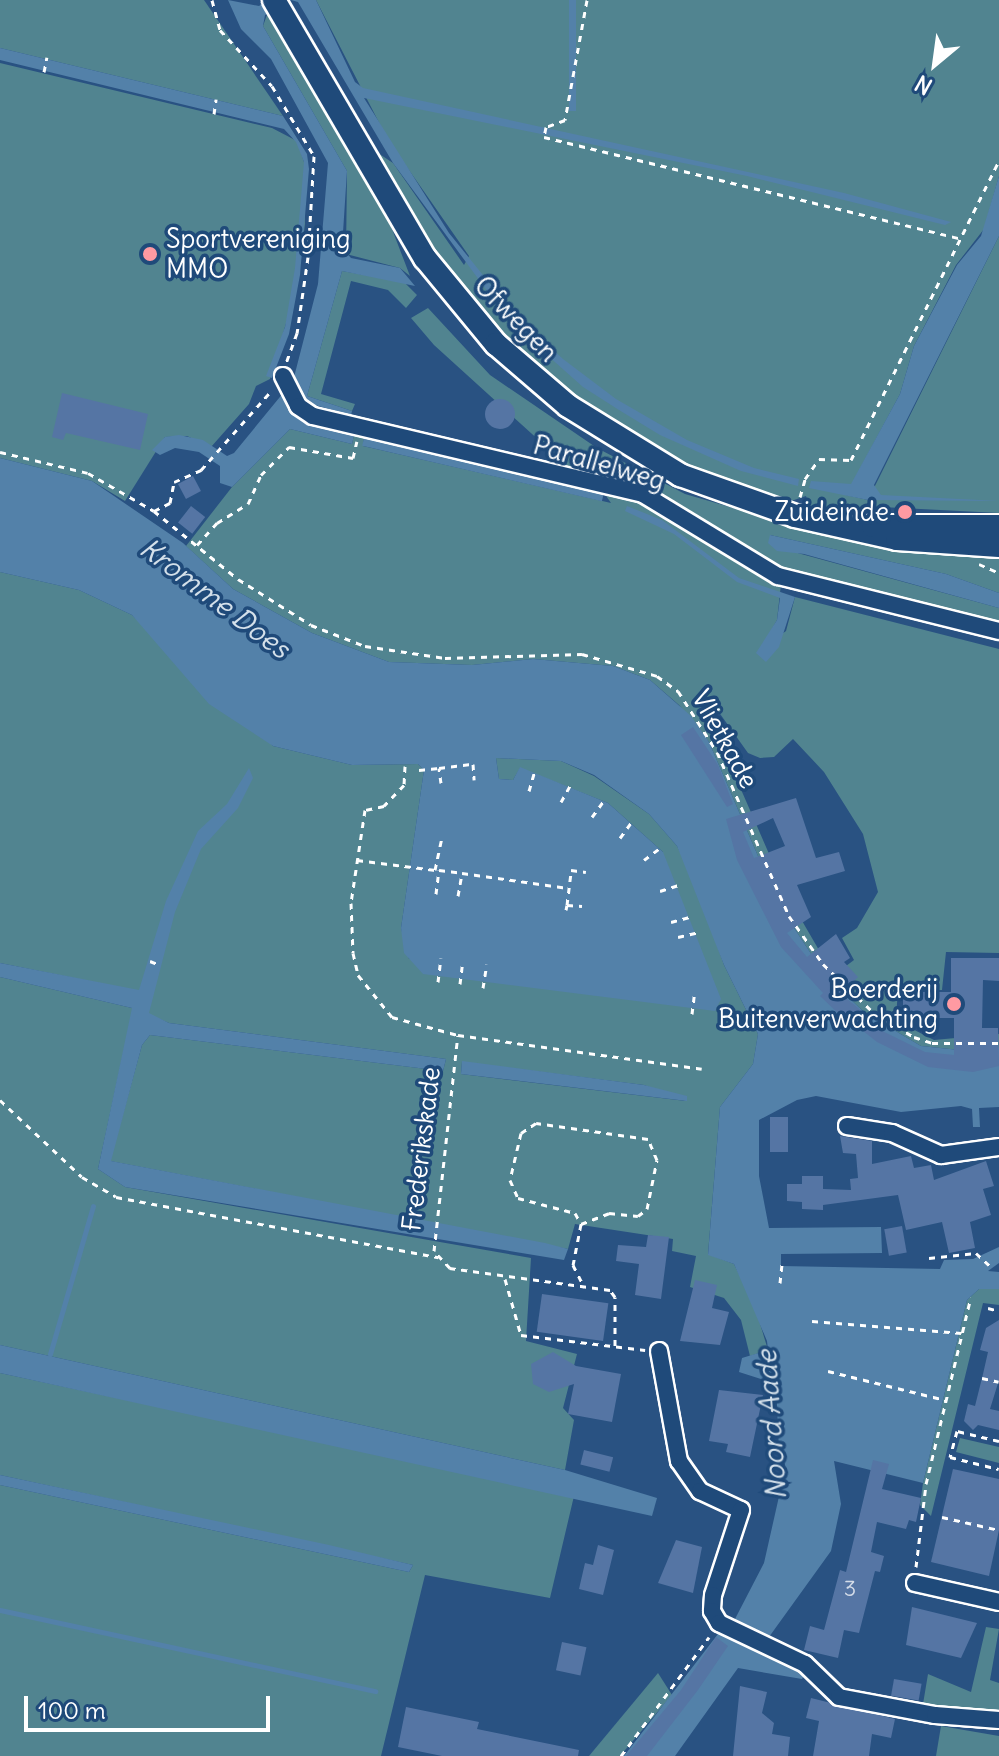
<!DOCTYPE html>
<html>
<head>
<meta charset="utf-8">
<style>
	body { margin:0 }
	#map { position:relative; width:999px; height:1756px; overflow:hidden; background:#295282; font-family:Delius,sans-serif }
	div>[style] { position:absolute }
	[style*='--x'] { left:calc(var(--x)*1px); top:calc(var(--y)*1px); width:calc(var(--w)*1px); rotate:calc(var(--a)*1deg) }
	.green>* { inset:0; background:#518490 }
	.water>* { inset:0; background:#5381a9; transform-origin:0 0 }
	.stream>* { height:5px; margin:-2.5px; padding:0 2.5px; transform-origin:2.5px; border-radius:2.5px; background:#5381a9 }
	.building>* { inset:0; background:#5575a4; transform-origin:0 0 }
	.round { border-radius:50% }
	.path>* { height:3px; margin-top:-1.5px; transform-origin:0; background:repeating-linear-gradient(90deg,#fff 0 6px,transparent 0 12px) }
	.roads { filter:drop-shadow(2px 0 #fff) drop-shadow(-2px 0 #fff) drop-shadow(0 2px #fff) drop-shadow(0 -2px #fff) }
	.minor>* { height:16px; margin:-8px; padding:0 8px; transform-origin:8px; border-radius:8px; background:#1f4a7a }
	.secondary>* { height:22px; margin:-11px; padding:0 11px; transform-origin:11px; border-radius:11px; background:#1f4a7a }
	.dots>* { width:22px; height:22px; translate:-50% -50%; box-sizing:border-box; border:4px solid #1f4a7a; border-radius:50% }
	span { translate:-50% -50%; white-space:nowrap; text-align:center; line-height:1.15; -webkit-text-stroke:7px #1f4a7a; paint-order:stroke }
	.number-label { font-size:22px; color:#d4dce8 }
	.number-label span { -webkit-text-stroke-width:0 }
	.poi-label { font-size:26px; color:#fff }
	.left { translate:0 -50%; text-align:left }
	.right { translate:-100% -50%; text-align:right }
	.street-label { font-size:26px; color:#fff }
	.water-label { font-size:28px; color:#d4e0ea; font-style:italic }
	.north { position:absolute; left:895px; top:24px; width:80px; height:80px; -webkit-text-stroke:6px #1f4a7a; paint-order:stroke; rotate:209deg; font-size:22px; font-weight:700; line-height:32px; text-align:center; color:#fff }
	.north::after { content:''; display:block; margin:auto; width:28px; height:36px; background:#fff; clip-path:polygon(50% 0,100% 100%,50% 72%,0 100%) }
	.scale { position:absolute; left:24px; top:1696px; width:246px; height:36px; box-sizing:border-box; border:4px solid #fff; border-top:0; padding-left:10px; font-size:24px; line-height:28px; white-space:nowrap; color:#fff; -webkit-text-stroke:6px #1f4a7a; paint-order:stroke }
</style>
</head>
<body>
<div id="map">
	<div class="green">
		<i style="clip-path:polygon(0 0,204px 0,283px 116px,0 48px)"></i>
		<i style="clip-path:polygon(316px 0,999px 0,999px 176px,984px 229px,956px 265px,914px 346px,900px 394px,846px 495px,868px 500px,999px 236px,999px 513px,862px 506px,858px 515px,810px 508px,806px 496px,785px 503px,686px 468px,625px 437px,534px 371px,446px 271px,375px 151px,393px 163px,464px 265px,469px 256px,388px 140px)"></i>
		<i style="clip-path:polygon(268px 12px,387px 216px,410px 276px,400px 268px,346px 254px,347px 171px,263px 26px)"></i>
		<i style="clip-path:polygon(0 63px,272px 128px,297px 141px,304px 162px,305px 224px,297px 285px,270px 379px,256px 386px,249px 404px,211px 447px,187px 436px,165px 437px,125px 501px,92px 481px,0 458px)"></i>
		<i style="clip-path:polygon(342px 271px,404px 282px,417px 295px,406px 308px,388px 290px,351px 281px,321px 394px,355px 404px,352px 411px,307px 396px)"></i>
		<i style="clip-path:polygon(428px 308px,490px 375px,597px 448px,685px 494px,844px 540px,999px 553px,999px 593px,946px 574px,770px 535px,783px 549px,999px 608px,999px 625px,793px 573px,738px 548px,690px 512px,646px 489px,574px 472px,434px 345px,411px 318px)"></i>
		<i style="clip-path:polygon(evenodd,290px 429px,352px 444px,354px 435px,364px 438px,363px 446px,611px 503px,604px 493px,641px 499px,733px 560px,781px 584px,777px 620px,761px 649px,786px 631px,795px 597px,999px 649px,999px 953px,946px 952px,942px 990px,898px 990px,896px 1017px,885px 1015px,934px 1040px,999px 1034px,999px 1047px,969px 1051px,921px 1046px,865px 1013px,825px 975px,779px 905px,709px 742px,679px 705px,650px 680px,613px 666px,533px 659px,472px 665px,389px 662px,312px 633px,233px 589px,186px 546px,232px 487px,290px 429px,718px 711px,748px 753px,760px 758px,774px 757px,793px 739px,824px 772px,863px 834px,878px 892px,857px 928px,842px 938px,854px 960px,838px 972px,823px 957px,787px 895px,709px 716px,718px 711px)"></i>
		<i style="clip-path:polygon(evenodd,0 572px,79px 590px,132px 615px,273px 746px,352px 765px,418px 764px,424px 770px,401px 928px,409px 959px,663px 852px,608px 803px,520px 768px,513px 780px,499px 779px,496px 758px,561px 761px,594px 776px,649px 814px,677px 846px,693px 877px,724px 965px,758px 1034px,753px 1064px,720px 1107px,708px 1254px,734px 1264px,755px 1307px,768px 1350px,750px 1356px,741px 1320px,724px 1298px,690px 1287px,696px 1256px,672px 1251px,673px 1239px,575px 1224px,568px 1249px,110px 1161px,142px 1045px,150px 1035px,443px 1071px,446px 1059px,169px 1023px,133px 1008px,98px 1169px,125px 1187px,531px 1258px,526px 1341px,577px 1354px,563px 1408px,574px 1420px,565px 1470px,0 1345px,0 977px,132px 1008px,138px 991px,0 963px,0 572px,462px 1062px,644px 1085px,686px 1101px,461px 1074px,462px 1062px)"></i>
		<i style="clip-path:polygon(979px 1289px,999px 1289px,999px 1305px,983px 1303px,931px 1516px,920px 1505px,923px 1483px,967px 1300px)"></i>
		<i style="clip-path:polygon(0 1373px,574px 1496px,550px 1598px,425px 1575px,381px 1756px,0 1756px,0 1485px,409px 1572px,413px 1565px,0 1475px)"></i>
		<i style="clip-path:polygon(960px 1438px,999px 1447px,999px 1463px,956px 1452px)"></i>
		<i style="clip-path:polygon(986px 1627px,999px 1629px,990px 1680px,999px 1683px,999px 1712px,923px 1704px,928px 1674px,971px 1692px)"></i>
		<i style="clip-path:polygon(658px 1673px,672px 1695px,620px 1756px,589px 1756px)"></i>
		<i style="clip-path:polygon(941px 1726px,999px 1736px,999px 1756px,936px 1756px)"></i>
	</div>
	<div class="water">
		<i style="clip-path:polygon(228px 0,259px 6px,268px 0,316px 0,355px 82px,363px 88px,844px 193px,951px 222px,945px 225px,747px 176px,364px 98px,449px 233px,516px 316px,563px 359px,616px 399px,687px 440px,754px 468px,799px 479px,798px 486px,741px 471px,660px 435px,619px 410px,583px 387px,510px 322px,393px 163px,298px 2px,291px 0,265px 15px,263px 26px,347px 171px,342px 248px,351px 258px,400px 268px,415px 286px,342px 271px,307px 396px,352px 411px,351px 415px,304px 402px,291px 406px,298px 419px,354px 435px,352px 444px,290px 429px,232px 487px,220px 483px,220px 466px,199px 452px,175px 448px,160px 455px,152px 450px,165px 437px,179px 435px,203px 440px,227px 456px,234px 453px,293px 381px,318px 284px,328px 163px,271px 59px,241px 29px)"></i>
		<i style="left:569px;top:0;width:7px;height:111px"></i>
		<i style="clip-path:polygon(0 48px,283px 116px,307px 154px,309px 169px,300px 275px,289px 334px,272px 378px,266px 376px,285px 327px,295px 268px,304px 162px,296px 142px,284px 129px,0 60px)"></i>
		<i style="clip-path:polygon(999px 176px,999px 236px,874px 485px,881px 495px,999px 501px,868px 500px,809px 488px,811px 481px,851px 484px,900px 394px,914px 346px,957px 265px,981px 236px)"></i>
		<i style="left:364px;top:438px;width:246px;height:8px;rotate:13deg"></i>
		<i style="clip-path:polygon(0 458px,92px 481px,183px 543px,233px 589px,312px 633px,389px 662px,472px 665px,533px 659px,613px 666px,650px 680px,691px 716px,709px 742px,779px 905px,825px 975px,865px 1013px,921px 1046px,969px 1051px,999px 1047px,999px 1107px,979px 1108px,980px 1127px,973px 1127px,972px 1109px,961px 1106px,901px 1112px,816px 1096px,797px 1100px,759px 1120px,759px 1176px,769px 1228px,881px 1227px,882px 1253px,781px 1254px,781px 1266px,940px 1269px,944px 1260px,973px 1259px,999px 1247px,999px 1263px,988px 1271px,999px 1272px,999px 1289px,979px 1289px,967px 1300px,923px 1483px,834px 1461px,841px 1504px,831px 1551px,769px 1637px,741px 1627px,735px 1619px,764px 1563px,780px 1492px,785px 1464px,779px 1451px,776px 1384px,739px 1372px,742px 1358px,768px 1350px,767px 1341px,734px 1264px,708px 1255px,720px 1107px,753px 1064px,758px 1034px,724px 965px,677px 846px,649px 814px,594px 775px,561px 761px,496px 758px,499px 779px,513px 780px,520px 767px,608px 803px,663px 852px,721px 999px,715px 1011px,423px 974px,404px 953px,401px 928px,424px 770px,418px 764px,352px 765px,273px 746px,209px 704px,132px 615px,79px 590px,0 572px)"></i>
		<i style="clip-path:polygon(627px 506px,662px 520px,739px 578px,795px 597px,779px 647px,766px 662px,756px 653px,777px 620px,780px 598px,737px 582px,674px 534px,625px 511px)"></i>
		<i style="clip-path:polygon(770px 535px,946px 574px,999px 593px,999px 608px,804px 554px,777px 551px,768px 543px)"></i>
		<i style="clip-path:polygon(249px 768px,253px 778px,238px 808px,201px 849px,175px 912px,149px 1013px,169px 1023px,446px 1059px,443px 1071px,150px 1035px,142px 1045px,111px 1161px,545px 1243px,568px 1249px,564px 1260px,125px 1187px,98px 1169px,132px 1008px,0 977px,0 963px,139px 990px,166px 901px,198px 831px,227px 804px)"></i>
		<i style="clip-path:polygon(462px 1061px,644px 1085px,687px 1096px,687px 1101px,461px 1074px)"></i>
		<i style="clip-path:polygon(0 1345px,565px 1470px,657px 1498px,652px 1516px,0 1373px)"></i>
		<i style="clip-path:polygon(0 1475px,329px 1545px,413px 1565px,409px 1572px,0 1485px)"></i>
		<i style="clip-path:polygon(718px 1634px,737px 1635px,806px 1672px,802px 1679px,738px 1668px,675px 1756px,624px 1756px)"></i>
	</div>
	<div class="stream">
		<i style="--x:50;--y:1354;--w:154;--a:-73.8"></i>
		<i style="--x:0;--y:1610;--w:384;--a:12.2"></i>
	</div>
	<div class="building">
		<i style="clip-path:polygon(62px 393px,148px 414px,140px 450px,66px 433px,63px 440px,52px 437px)"></i>
		<i class="round" style="left:485px;top:399px;width:30px;height:30px"></i>
		<i style="left:193px;top:476px;width:17px;height:17px;rotate:62deg"></i>
		<i style="left:191px;top:506px;width:18px;height:21px;rotate:38deg"></i>
		<i style="clip-path:polygon(693px 727px,718px 765px,733px 804px,727px 807px,681px 735px)"></i>
		<i style="clip-path:polygon(evenodd,796px 798px,816px 858px,839px 852px,845px 871px,797px 885px,811px 917px,787px 933px,807px 957px,836px 934px,850px 958px,844px 962px,858px 977px,841px 994px,869px 1017px,842px 1017px,820px 996px,823px 993px,781px 947px,737px 860px,726px 819px,796px 798px,773px 818px,785px 846px,754px 858px,743px 832px,773px 818px)"></i>
		<i style="clip-path:polygon(951px 958px,999px 958px,999px 981px,983px 980px,982px 1028px,998px 1028px,999px 1066px,973px 1072px,928px 1067px,877px 1042px,853px 1023px,856px 1018px,925px 1052px,954px 1055px,954px 1018px,903px 1018px,903px 992px,951px 992px)"></i>
		<i style="left:770px;top:1117px;width:18px;height:35px"></i>
		<i style="clip-path:polygon(840px 1136px,872px 1141px,872px 1164px,911px 1156px,914px 1168px,931px 1165px,934px 1180px,986px 1161px,994px 1186px,983px 1189px,991px 1215px,970px 1222px,975px 1248px,949px 1253px,942px 1222px,906px 1230px,898px 1195px,823px 1205px,823px 1210px,802px 1209px,802px 1202px,787px 1201px,787px 1184px,802px 1184px,802px 1176px,823px 1176px,823px 1189px,851px 1190px,850px 1179px,858px 1178px,856px 1154px,843px 1153px)"></i>
		<i style="left:902px;top:1226px;width:27px;height:18px;rotate:80deg"></i>
		<i style="clip-path:polygon(648px 1235px,669px 1237px,661px 1299px,635px 1295px,639px 1264px,616px 1261px,618px 1245px,646px 1247px)"></i>
		<i style="clip-path:polygon(695px 1280px,717px 1285px,712px 1308px,729px 1312px,720px 1345px,680px 1341px)"></i>
		<i style="left:542px;top:1294px;width:67px;height:38px;rotate:8deg"></i>
		<i style="clip-path:polygon(999px 1320px,999px 1380px,990px 1409px,999px 1411px,999px 1430px,978px 1425px,973px 1430px,964px 1421px,968px 1404px,975px 1406px,983px 1374px,988px 1352px,980px 1350px,986px 1328px)"></i>
		<i style="clip-path:polygon(553px 1352px,576px 1366px,621px 1374px,612px 1422px,568px 1414px,574px 1384px,549px 1392px,533px 1384px,531px 1364px)"></i>
		<i style="clip-path:polygon(719px 1390px,763px 1395px,750px 1457px,726px 1452px,728px 1444px,709px 1441px)"></i>
		<i style="left:584px;top:1450px;width:30px;height:15px;rotate:14deg"></i>
		<i style="clip-path:polygon(873px 1460px,889px 1464px,882px 1489px,921px 1498px,916px 1522px,909px 1520px,906px 1529px,877px 1522px,871px 1552px,884px 1556px,880px 1572px,875px 1571px,859px 1633px,844px 1630px,838px 1658px,804px 1650px,810px 1626px,824px 1630px,840px 1570px,846px 1572px)"></i>
		<i style="clip-path:polygon(953px 1469px,999px 1479px,999px 1530px,989px 1576px,931px 1562px)"></i>
		<i style="clip-path:polygon(676px 1540px,702px 1547px,693px 1593px,658px 1583px)"></i>
		<i style="clip-path:polygon(598px 1545px,614px 1550px,603px 1595px,579px 1589px,585px 1563px,593px 1565px)"></i>
		<i style="clip-path:polygon(912px 1607px,977px 1623px,961px 1658px,906px 1645px)"></i>
		<i style="clip-path:polygon(716px 1637px,728px 1646px,698px 1690px,647px 1756px,626px 1756px,681px 1690px)"></i>
		<i style="left:562px;top:1642px;width:25px;height:29px;rotate:12deg"></i>
		<i style="left:894px;top:1679px;width:28px;height:17px;rotate:10deg"></i>
		<i style="clip-path:polygon(740px 1686px,767px 1692px,762px 1713px,774px 1723px,772px 1734px,790px 1737px,788px 1756px,733px 1756px)"></i>
		<i style="clip-path:polygon(811px 1698px,895px 1719px,891px 1738px,872px 1734px,869px 1756px,813px 1756px,819px 1721px,806px 1718px)"></i>
		<i style="clip-path:polygon(406px 1707px,479px 1722px,477px 1729px,579px 1750px,578px 1756px,442px 1756px,398px 1747px)"></i>
	</div>
	<div class="path">
		<i style="--x:212;--y:0;--w:31;--a:75"></i>
		<i style="--x:220;--y:30;--w:76;--a:47.1"></i>
		<i style="--x:272;--y:86;--w:82;--a:59"></i>
		<i style="--x:314;--y:156;--w:101;--a:93.4"></i>
		<i style="--x:308;--y:257;--w:77;--a:98.2"></i>
		<i style="--x:297;--y:333;--w:32;--a:110"></i>
		<i style="--x:587;--y:0;--w:122;--a:100.4"></i>
		<i style="--x:565;--y:120;--w:20;--a:160"></i>
		<i style="--x:546;--y:127;--w:10;--a:101"></i>
		<i style="--x:544;--y:137;--w:430;--a:13.7"></i>
		<i style="--x:44;--y:72;--w:15;--a:-79"></i>
		<i style="--x:214;--y:114;--w:15;--a:-82"></i>
		<i style="--x:0;--y:452;--w:90;--a:13.4"></i>
		<i style="--x:88;--y:473;--w:76;--a:29.9"></i>
		<i style="--x:154;--y:511;--w:108;--a:39"></i>
		<i style="--x:238;--y:579;--w:86;--a:32.2"></i>
		<i style="--x:311;--y:625;--w:58;--a:21.3"></i>
		<i style="--x:365;--y:646;--w:81;--a:8.5"></i>
		<i style="--x:445;--y:658;--w:137;--a:-1.7"></i>
		<i style="--x:582;--y:654;--w:78;--a:16.3"></i>
		<i style="--x:657;--y:676;--w:26;--a:36"></i>
		<i style="--x:678;--y:691;--w:72;--a:57.4"></i>
		<i style="--x:717;--y:752;--w:179;--a:66.3"></i>
		<i style="--x:789;--y:916;--w:59;--a:54.7"></i>
		<i style="--x:823;--y:964;--w:72;--a:43.9"></i>
		<i style="--x:875;--y:1014;--w:45;--a:30.5"></i>
		<i style="--x:914;--y:1037;--w:19;--a:18"></i>
		<i style="--x:932;--y:1043;--w:67;--a:0"></i>
		<i style="--x:800;--y:497;--w:19;--a:-74"></i>
		<i style="--x:805;--y:479;--w:24;--a:-55"></i>
		<i style="--x:819;--y:459;--w:32;--a:2"></i>
		<i style="--x:851;--y:460;--w:334;--a:-63.7"></i>
		<i style="--x:849;--y:507;--w:12;--a:5"></i>
		<i style="--x:154;--y:511;--w:18;--a:-27"></i>
		<i style="--x:170;--y:503;--w:21;--a:-79"></i>
		<i style="--x:174;--y:482;--w:30;--a:-24"></i>
		<i style="--x:201;--y:470;--w:107;--a:-48.4"></i>
		<i style="--x:197;--y:545;--w:30;--a:-48"></i>
		<i style="--x:217;--y:523;--w:36;--a:-32"></i>
		<i style="--x:248;--y:504;--w:32;--a:-66"></i>
		<i style="--x:261;--y:475;--w:40;--a:-45"></i>
		<i style="--x:289;--y:447;--w:65;--a:9.8"></i>
		<i style="--x:353;--y:458;--w:17;--a:-77"></i>
		<i style="--x:979;--y:564;--w:22;--a:24"></i>
		<i style="--x:405;--y:766;--w:19;--a:93"></i>
		<i style="--x:404;--y:785;--w:29;--a:134"></i>
		<i style="--x:384;--y:806;--w:19;--a:168"></i>
		<i style="--x:365;--y:810;--w:94;--a:98.6"></i>
		<i style="--x:351;--y:903;--w:50;--a:87.7"></i>
		<i style="--x:353;--y:953;--w:23;--a:77"></i>
		<i style="--x:358;--y:975;--w:54;--a:51"></i>
		<i style="--x:392;--y:1017;--w:68;--a:15.3"></i>
		<i style="--x:419;--y:770;--w:20;--a:-6"></i>
		<i style="--x:441;--y:783;--w:15;--a:-98"></i>
		<i style="--x:439;--y:768;--w:34;--a:-7"></i>
		<i style="--x:473;--y:764;--w:16;--a:86"></i>
		<i style="--x:529;--y:791;--w:22;--a:-74"></i>
		<i style="--x:561;--y:802;--w:23;--a:-61"></i>
		<i style="--x:592;--y:817;--w:22;--a:-54"></i>
		<i style="--x:620;--y:838;--w:22;--a:-54"></i>
		<i style="--x:357;--y:860;--w:79;--a:7.3"></i>
		<i style="--x:644;--y:860;--w:21;--a:-37"></i>
		<i style="--x:435;--y:870;--w:34;--a:-78"></i>
		<i style="--x:660;--y:891;--w:22;--a:-18"></i>
		<i style="--x:436;--y:894;--w:24;--a:-83"></i>
		<i style="--x:439;--y:870;--w:23;--a:7"></i>
		<i style="--x:458;--y:896;--w:23;--a:-80"></i>
		<i style="--x:462;--y:873;--w:107;--a:8.1"></i>
		<i style="--x:567;--y:905;--w:35;--a:-83"></i>
		<i style="--x:571;--y:870;--w:15;--a:8"></i>
		<i style="--x:566;--y:910;--w:5;--a:-79"></i>
		<i style="--x:567;--y:905;--w:15;--a:4"></i>
		<i style="--x:671;--y:922;--w:23;--a:-15"></i>
		<i style="--x:678;--y:937;--w:23;--a:-13"></i>
		<i style="--x:150;--y:961;--w:11;--a:22"></i>
		<i style="--x:438;--y:982;--w:24;--a:-83"></i>
		<i style="--x:460;--y:984;--w:23;--a:-83"></i>
		<i style="--x:483;--y:988;--w:24;--a:-81"></i>
		<i style="--x:692;--y:1014;--w:23;--a:-83"></i>
		<i style="--x:0;--y:1100;--w:112;--a:43.2"></i>
		<i style="--x:82;--y:1177;--w:39;--a:30"></i>
		<i style="--x:116;--y:1197;--w:328;--a:10.6"></i>
		<i style="--x:581;--y:1224;--w:30;--a:-21"></i>
		<i style="--x:609;--y:1213;--w:29;--a:6"></i>
		<i style="--x:638;--y:1216;--w:11;--a:-38"></i>
		<i style="--x:647;--y:1209;--w:50;--a:-78.5"></i>
		<i style="--x:657;--y:1160;--w:23;--a:-113"></i>
		<i style="--x:648;--y:1139;--w:113;--a:-171.9"></i>
		<i style="--x:536;--y:1123;--w:18;--a:146"></i>
		<i style="--x:521;--y:1133;--w:48;--a:103.2"></i>
		<i style="--x:510;--y:1180;--w:20;--a:66"></i>
		<i style="--x:518;--y:1198;--w:59;--a:14.7"></i>
		<i style="--x:575;--y:1213;--w:13;--a:61"></i>
		<i style="--x:581;--y:1224;--w:42;--a:101"></i>
		<i style="--x:573;--y:1265;--w:25;--a:63"></i>
		<i style="--x:929;--y:1258;--w:47;--a:-6.1"></i>
		<i style="--x:976;--y:1253;--w:23;--a:43"></i>
		<i style="--x:505;--y:1279;--w:58;--a:74.1"></i>
		<i style="--x:521;--y:1335;--w:125;--a:6.9"></i>
		<i style="--x:780;--y:1283;--w:19;--a:-84"></i>
		<i style="--x:988;--y:1308;--w:11;--a:15"></i>
		<i style="--x:812;--y:1321;--w:150;--a:4.6"></i>
		<i style="--x:615;--y:1346;--w:49;--a:-90"></i>
		<i style="--x:615;--y:1297;--w:9;--a:-126"></i>
		<i style="--x:610;--y:1290;--w:162;--a:-172.2"></i>
		<i style="--x:450;--y:1268;--w:23;--a:-133"></i>
		<i style="--x:434;--y:1251;--w:217;--a:-83.7"></i>
		<i style="--x:458;--y:1035;--w:246;--a:7.9"></i>
		<i style="--x:828;--y:1371;--w:121;--a:13.9"></i>
		<i style="--x:982;--y:1378;--w:17;--a:13"></i>
		<i style="--x:999;--y:1441;--w:43;--a:-166.6"></i>
		<i style="--x:957;--y:1431;--w:27;--a:105"></i>
		<i style="--x:950;--y:1457;--w:50;--a:13.8"></i>
		<i style="--x:942;--y:1517;--w:58;--a:12.8"></i>
		<i style="--x:916;--y:1567;--w:84;--a:-83.1"></i>
		<i style="--x:926;--y:1484;--w:192;--a:-76.5"></i>
		<i style="--x:621;--y:1756;--w:148;--a:-53.5"></i>
	</div>
	<div class="roads">
		<div class="minor">
			<i style="--x:283;--y:376;--w:34;--a:63"></i>
			<i style="--x:298;--y:406;--w:18;--a:34"></i>
			<i style="--x:313;--y:416;--w:339;--a:13.3"></i>
			<i style="--x:643;--y:494;--w:158;--a:31.3"></i>
			<i style="--x:778;--y:576;--w:228;--a:14"></i>
			<i style="--x:847;--y:1126;--w:46;--a:8.8"></i>
			<i style="--x:892;--y:1133;--w:54;--a:24.2"></i>
			<i style="--x:941;--y:1155;--w:59;--a:-7.9"></i>
			<i style="--x:659;--y:1351;--w:112;--a:79.7"></i>
			<i style="--x:679;--y:1461;--w:37;--a:55"></i>
			<i style="--x:700;--y:1491;--w:45;--a:24.9"></i>
			<i style="--x:741;--y:1510;--w:89;--a:108.2"></i>
			<i style="--x:713;--y:1595;--w:16;--a:94"></i>
			<i style="--x:712;--y:1611;--w:14;--a:60"></i>
			<i style="--x:719;--y:1623;--w:95;--a:25.5"></i>
			<i style="--x:805;--y:1664;--w:47;--a:44.1"></i>
			<i style="--x:839;--y:1697;--w:98;--a:10.6"></i>
			<i style="--x:935;--y:1715;--w:64;--a:4.5"></i>
			<i style="--x:915;--y:1583;--w:86;--a:12.7"></i>
		</div>
		<div class="secondary">
			<i style="--x:274;--y:0;--w:299;--a:59.7"></i>
			<i style="--x:425;--y:258;--w:112;--a:50.5"></i>
			<i style="--x:496;--y:344;--w:95;--a:40.7"></i>
			<i style="--x:568;--y:406;--w:132;--a:31.6"></i>
			<i style="--x:680;--y:475;--w:122;--a:19.6"></i>
			<i style="--x:795;--y:516;--w:105;--a:12.7"></i>
			<i style="--x:897;--y:539;--w:102;--a:3.9"></i>
			<i style="--x:873;--y:526;--w:126;--a:0"></i>
		</div>
	</div>
	<div class="dots">
		<i style="left:150px;top:254px;background:#ff9aa2"></i>
		<i style="left:905px;top:512px;background:#ff9aa2"></i>
		<i style="left:954px;top:1004px;background:#ff9aa2"></i>
	</div>
	<div class="number-label">
		<span style="left:850px;top:1589px">3</span>
	</div>
	<div class="poi-label">
		<span class="left" style="left:166px;top:254px">Sportvereniging<br>MMO</span>
		<span class="right" style="left:889px;top:512px">Zuideinde</span>
		<span class="right" style="left:938px;top:1004px">Boerderij<br>Buitenverwachting</span>
	</div>
	<div class="street-label">
		<span style="left:516px;top:319px;rotate:46deg">Ofwegen</span>
		<span style="left:599px;top:463px;rotate:16deg">Parallelweg</span>
		<span style="left:725px;top:739px;rotate:61deg">Vlietkade</span>
		<span style="left:421px;top:1149px;rotate:-83deg">Frederikskade</span>
	</div>
	<div class="water-label">
		<span style="left:215px;top:598px;rotate:37deg">Kromme Does</span>
		<span style="left:771px;top:1425px;rotate:-94deg">Noord Aade</span>
	</div>
	<div class="north">N</div>
	<div class="scale">100 m</div>
</div>
</body>
</html>
